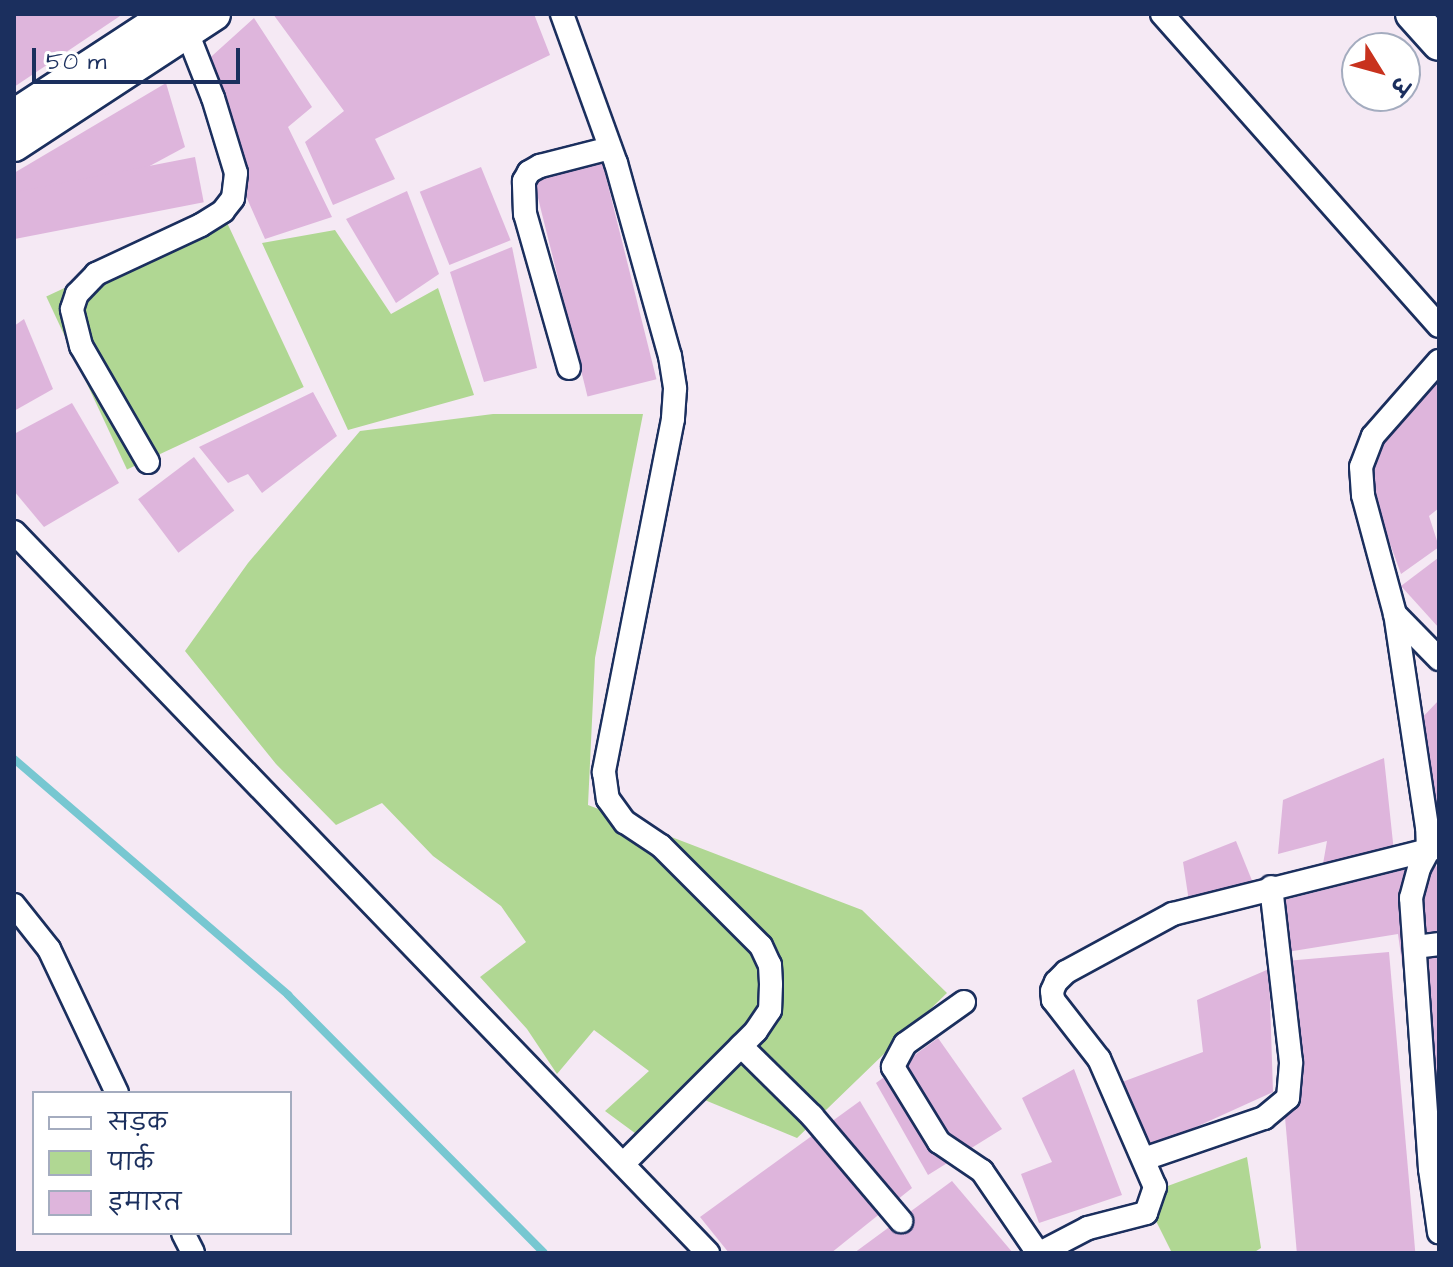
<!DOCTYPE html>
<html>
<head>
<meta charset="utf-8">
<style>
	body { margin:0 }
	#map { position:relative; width:1453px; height:1267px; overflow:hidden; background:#f5e9f4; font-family:"Architects Daughter","Playpen Sans Deva",sans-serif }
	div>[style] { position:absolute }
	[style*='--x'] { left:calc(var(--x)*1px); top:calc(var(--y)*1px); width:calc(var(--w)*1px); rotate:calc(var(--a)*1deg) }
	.green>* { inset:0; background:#b0d793; transform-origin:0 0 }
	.stream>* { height:8px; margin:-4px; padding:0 4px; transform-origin:4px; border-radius:4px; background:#77c7d1 }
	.building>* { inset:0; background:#deb5dc; transform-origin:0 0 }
	.roads { filter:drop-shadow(2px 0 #1b2f5e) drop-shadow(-2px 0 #1b2f5e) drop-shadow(0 2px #1b2f5e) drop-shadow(0 -2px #1b2f5e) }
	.street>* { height:22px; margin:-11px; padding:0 11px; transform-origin:11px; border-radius:11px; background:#fff }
	.secondary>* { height:32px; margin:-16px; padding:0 16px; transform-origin:16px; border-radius:16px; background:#fff }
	span { translate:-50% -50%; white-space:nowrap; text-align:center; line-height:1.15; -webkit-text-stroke:6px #fff; paint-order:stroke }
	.frame { position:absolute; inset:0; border:16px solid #1b2f5e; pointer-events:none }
	.legend { position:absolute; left:32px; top:1091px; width:260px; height:144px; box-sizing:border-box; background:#fff; border:2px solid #a4acbf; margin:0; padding:10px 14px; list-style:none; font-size:24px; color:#1b2f5e }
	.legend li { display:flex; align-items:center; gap:16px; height:40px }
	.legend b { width:40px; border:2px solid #a4acbf }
	.north { position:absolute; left:1341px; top:32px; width:80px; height:80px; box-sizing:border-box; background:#fff; border:2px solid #a4acbf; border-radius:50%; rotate:127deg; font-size:22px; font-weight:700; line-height:32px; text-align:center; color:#1b2f5e }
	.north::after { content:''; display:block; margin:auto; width:28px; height:36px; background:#c8321e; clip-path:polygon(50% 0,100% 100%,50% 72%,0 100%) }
	.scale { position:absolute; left:32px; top:48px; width:208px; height:36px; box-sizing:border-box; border:4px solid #1b2f5e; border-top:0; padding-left:10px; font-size:24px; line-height:28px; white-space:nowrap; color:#1b2f5e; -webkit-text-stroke:6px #fff; paint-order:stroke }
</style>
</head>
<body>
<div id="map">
	<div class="green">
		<i style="left:223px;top:214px;width:191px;height:195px;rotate:65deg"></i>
		<i style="clip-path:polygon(335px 230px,391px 314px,438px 288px,474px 395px,348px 430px,262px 243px)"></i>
		<i style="clip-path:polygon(493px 414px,643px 414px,595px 658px,588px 805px,862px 910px,947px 993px,797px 1138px,695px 1096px,643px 1139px,605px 1111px,649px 1071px,594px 1030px,557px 1074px,527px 1029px,480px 977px,526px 942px,501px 906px,433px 856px,382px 803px,336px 825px,276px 764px,185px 651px,248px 563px,360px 431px)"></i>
		<i style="clip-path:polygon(1247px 1157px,1261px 1248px,1253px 1253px,1172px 1253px,1143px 1195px)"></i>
	</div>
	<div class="stream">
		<i style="--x:14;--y:759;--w:362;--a:40.7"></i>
		<i style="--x:288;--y:995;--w:363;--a:45.2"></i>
	</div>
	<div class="building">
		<i style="clip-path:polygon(14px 14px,123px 14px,14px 87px)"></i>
		<i style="clip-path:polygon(273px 14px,534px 14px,550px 55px,375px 139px,395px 179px,333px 205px,305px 142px,344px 111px)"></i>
		<i style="clip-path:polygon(254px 18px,312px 107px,288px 127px,332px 217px,265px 239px,192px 74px)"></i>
		<i style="clip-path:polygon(166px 83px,185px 147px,14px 239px,14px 173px)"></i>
		<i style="left:195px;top:157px;width:46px;height:203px;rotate:79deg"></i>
		<i style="left:602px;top:161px;width:225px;height:71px;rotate:76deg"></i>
		<i style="left:481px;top:167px;width:79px;height:66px;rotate:68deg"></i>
		<i style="clip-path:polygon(407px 191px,439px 274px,396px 303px,346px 219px)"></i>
		<i style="clip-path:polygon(512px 247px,537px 368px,484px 382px,450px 272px)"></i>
		<i style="clip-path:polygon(24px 319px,53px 389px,14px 411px,14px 326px)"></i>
		<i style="clip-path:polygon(1435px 378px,1439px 383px,1439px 508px,1429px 516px,1439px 547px,1401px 574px,1363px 469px)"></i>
		<i style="clip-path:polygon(313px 392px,337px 436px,262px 493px,248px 474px,228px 483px,199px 447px)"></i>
		<i style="clip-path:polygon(72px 403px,119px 483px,44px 527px,14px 491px,14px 434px)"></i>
		<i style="left:194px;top:457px;width:67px;height:70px;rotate:53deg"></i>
		<i style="clip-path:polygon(1438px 558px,1439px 560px,1439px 628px,1401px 586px)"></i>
		<i style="clip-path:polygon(1439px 700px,1439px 804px,1435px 807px,1418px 722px)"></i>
		<i style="clip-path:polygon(1384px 758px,1394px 852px,1323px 864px,1327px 841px,1278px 854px,1283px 800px)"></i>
		<i style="clip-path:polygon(1236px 841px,1253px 883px,1190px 908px,1183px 862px)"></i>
		<i style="clip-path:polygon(1434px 862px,1439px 871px,1439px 1125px,1425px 1129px,1398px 934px,1287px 952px,1280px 901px)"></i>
		<i style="left:1389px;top:952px;width:302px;height:118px;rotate:85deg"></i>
		<i style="clip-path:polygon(1269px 969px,1273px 1092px,1143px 1151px,1114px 1085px,1203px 1052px,1197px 1000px)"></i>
		<i style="clip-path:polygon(938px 1038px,1002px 1129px,928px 1175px,876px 1083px)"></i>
		<i style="clip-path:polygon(1074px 1069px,1122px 1195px,1039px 1223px,1021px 1174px,1052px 1162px,1022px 1098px)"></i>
		<i style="clip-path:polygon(860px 1101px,912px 1188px,831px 1253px,729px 1253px,700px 1217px)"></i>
		<i style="clip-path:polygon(952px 1181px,1013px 1253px,854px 1253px)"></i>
	</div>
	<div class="roads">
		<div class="street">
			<i style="--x:562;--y:14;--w:158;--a:70.1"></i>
			<i style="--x:616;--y:163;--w:200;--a:74.4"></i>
			<i style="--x:670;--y:356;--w:33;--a:81"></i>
			<i style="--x:675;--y:389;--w:30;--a:94"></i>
			<i style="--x:673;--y:419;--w:360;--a:101.1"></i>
			<i style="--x:604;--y:772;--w:27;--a:82"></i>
			<i style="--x:608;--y:799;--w:29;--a:54"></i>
			<i style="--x:625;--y:822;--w:43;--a:33.7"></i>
			<i style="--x:661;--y:846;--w:141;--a:45"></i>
			<i style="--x:761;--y:946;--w:21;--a:65"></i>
			<i style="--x:770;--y:965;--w:19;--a:87"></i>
			<i style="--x:771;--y:984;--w:26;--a:92"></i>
			<i style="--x:770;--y:1010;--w:25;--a:124"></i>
			<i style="--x:756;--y:1031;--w:187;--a:135"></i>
			<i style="--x:1162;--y:14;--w:417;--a:48.4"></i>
			<i style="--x:569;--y:368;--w:160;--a:-105.9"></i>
			<i style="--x:525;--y:214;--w:33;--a:-92"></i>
			<i style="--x:524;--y:181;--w:10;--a:-61"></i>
			<i style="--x:529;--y:172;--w:13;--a:-29"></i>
			<i style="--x:540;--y:166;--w:72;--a:-14.4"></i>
			<i style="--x:148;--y:462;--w:134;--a:-120"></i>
			<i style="--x:81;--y:346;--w:38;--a:-104"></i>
			<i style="--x:72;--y:309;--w:16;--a:-72"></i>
			<i style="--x:77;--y:294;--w:28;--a:-46"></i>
			<i style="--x:96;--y:274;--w:116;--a:-25"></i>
			<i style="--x:201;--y:225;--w:26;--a:-32"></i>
			<i style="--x:223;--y:211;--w:16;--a:-52"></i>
			<i style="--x:233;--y:198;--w:25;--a:-83"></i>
			<i style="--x:236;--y:173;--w:78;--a:-107"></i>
			<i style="--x:213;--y:98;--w:71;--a:-111.5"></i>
			<i style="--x:14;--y:532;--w:1001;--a:46.09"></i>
			<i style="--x:1395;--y:614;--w:63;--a:45.6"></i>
			<i style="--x:14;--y:905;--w:56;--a:51.5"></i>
			<i style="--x:49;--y:949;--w:159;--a:64.7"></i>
			<i style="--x:1415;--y:947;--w:24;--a:-7"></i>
			<i style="--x:964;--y:1002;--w:72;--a:144.6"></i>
			<i style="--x:905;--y:1044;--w:26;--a:118"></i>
			<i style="--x:893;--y:1067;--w:88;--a:58.5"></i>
			<i style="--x:939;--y:1142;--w:52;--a:34"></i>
			<i style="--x:982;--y:1171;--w:99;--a:55.7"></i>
			<i style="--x:741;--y:1046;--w:100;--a:44.6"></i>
			<i style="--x:812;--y:1116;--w:138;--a:49.7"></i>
			<i style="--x:1144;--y:1159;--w:127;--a:-18.9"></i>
			<i style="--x:1264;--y:1118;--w:31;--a:-40"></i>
			<i style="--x:1288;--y:1098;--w:36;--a:-85"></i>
			<i style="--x:1291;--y:1062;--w:176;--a:-96.5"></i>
			<i style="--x:1439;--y:1164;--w:10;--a:151"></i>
			<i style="--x:1430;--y:1169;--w:64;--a:81.9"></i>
			<i style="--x:1430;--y:1169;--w:272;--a:-94"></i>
			<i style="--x:1411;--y:898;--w:31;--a:-75"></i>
			<i style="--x:1419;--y:868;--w:19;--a:-62"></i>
			<i style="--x:1428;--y:851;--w:24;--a:-92"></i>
			<i style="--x:1427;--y:827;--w:215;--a:-98.5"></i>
			<i style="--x:1395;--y:614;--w:123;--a:-105.1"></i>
			<i style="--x:1363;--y:495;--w:28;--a:-94"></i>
			<i style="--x:1361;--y:467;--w:33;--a:-69"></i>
			<i style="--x:1373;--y:436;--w:100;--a:-48.7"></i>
			<i style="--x:183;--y:1233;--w:22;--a:63"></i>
			<i style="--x:1040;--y:1253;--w:54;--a:-27.5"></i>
			<i style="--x:1088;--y:1228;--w:60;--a:-14.5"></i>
			<i style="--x:1146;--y:1213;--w:28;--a:-71"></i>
			<i style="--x:1155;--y:1187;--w:140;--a:-113.6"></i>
			<i style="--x:1099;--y:1059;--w:75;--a:-127.9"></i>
			<i style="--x:1053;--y:1000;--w:9;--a:-96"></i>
			<i style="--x:1052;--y:991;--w:10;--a:-66"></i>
			<i style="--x:1056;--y:982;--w:14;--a:-45"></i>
			<i style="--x:1066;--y:972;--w:122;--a:-28.5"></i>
			<i style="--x:1173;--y:914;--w:271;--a:-14.1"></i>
		</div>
		<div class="secondary">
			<i style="--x:1412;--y:14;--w:40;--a:48"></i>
			<i style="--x:14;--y:116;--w:186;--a:-33.2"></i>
			<i style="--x:14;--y:145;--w:239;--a:-33.2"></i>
		</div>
	</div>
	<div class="frame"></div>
	<ul class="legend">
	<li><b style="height:10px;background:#fff"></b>सड़क</li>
	<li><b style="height:22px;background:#b0d793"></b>पार्क</li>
	<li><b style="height:22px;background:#deb5dc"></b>इमारत</li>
	</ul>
	<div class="north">उ</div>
	<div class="scale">50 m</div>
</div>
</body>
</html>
